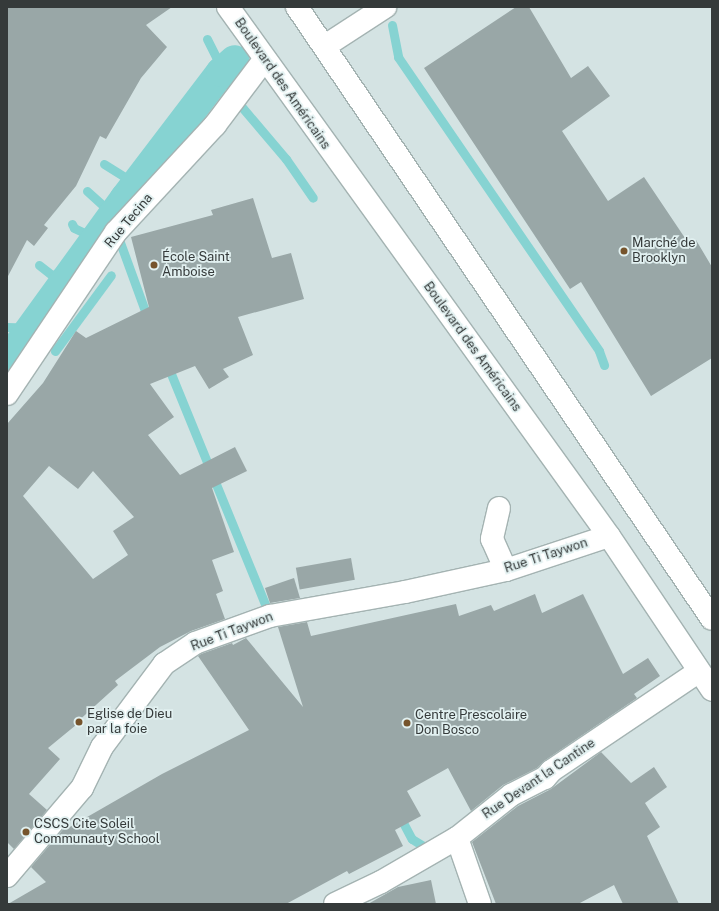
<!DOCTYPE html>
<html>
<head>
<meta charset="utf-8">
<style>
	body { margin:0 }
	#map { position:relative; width:719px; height:911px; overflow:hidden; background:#d4e3e3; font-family:"Public Sans",sans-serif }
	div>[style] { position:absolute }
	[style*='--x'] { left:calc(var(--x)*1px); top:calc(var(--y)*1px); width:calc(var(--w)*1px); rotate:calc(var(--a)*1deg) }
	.stream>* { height:9px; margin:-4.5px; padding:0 4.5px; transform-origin:4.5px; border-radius:4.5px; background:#86d3d2 }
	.canal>* { height:30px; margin:-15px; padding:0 15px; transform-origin:15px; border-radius:15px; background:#86d3d2 }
	.building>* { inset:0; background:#99a7a7; transform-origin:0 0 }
	.roads { filter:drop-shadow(1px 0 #a4b3b2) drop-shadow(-1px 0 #a4b3b2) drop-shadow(0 1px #a4b3b2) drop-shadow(0 -1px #a4b3b2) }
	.minor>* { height:22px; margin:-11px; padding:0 11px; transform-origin:11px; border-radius:11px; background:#fff }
	.secondary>* { height:22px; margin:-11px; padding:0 11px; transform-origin:11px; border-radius:11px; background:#fff }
	.dots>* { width:11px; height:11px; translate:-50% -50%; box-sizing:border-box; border:2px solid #e1f0f0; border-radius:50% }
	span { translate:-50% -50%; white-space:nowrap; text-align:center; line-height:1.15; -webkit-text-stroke:3.5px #e1f0f0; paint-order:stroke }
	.street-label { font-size:13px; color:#353a3a }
	.poi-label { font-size:13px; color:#353a3a }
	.left { translate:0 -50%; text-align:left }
	.frame { position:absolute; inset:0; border:8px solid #353a3a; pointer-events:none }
</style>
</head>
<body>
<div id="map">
	<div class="stream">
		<i style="--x:392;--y:25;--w:33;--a:79"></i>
		<i style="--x:398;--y:57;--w:356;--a:55.6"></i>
		<i style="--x:599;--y:351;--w:15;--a:70"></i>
		<i style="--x:207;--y:39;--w:56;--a:63.4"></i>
		<i style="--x:241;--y:106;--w:70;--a:49.7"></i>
		<i style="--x:286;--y:159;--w:47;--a:55.3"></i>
		<i style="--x:104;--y:164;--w:25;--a:32"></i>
		<i style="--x:125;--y:177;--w:14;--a:8"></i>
		<i style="--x:87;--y:191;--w:24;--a:42"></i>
		<i style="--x:105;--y:207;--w:11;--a:10"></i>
		<i style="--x:122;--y:219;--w:21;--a:-82"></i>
		<i style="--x:72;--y:224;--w:4;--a:63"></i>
		<i style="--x:74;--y:228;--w:19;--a:25"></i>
		<i style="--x:91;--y:236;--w:9;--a:-21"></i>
		<i style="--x:117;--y:234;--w:90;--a:70"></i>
		<i style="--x:39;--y:265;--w:18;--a:38"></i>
		<i style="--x:53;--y:276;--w:8;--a:-40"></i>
		<i style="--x:59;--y:271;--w:16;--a:-15"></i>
		<i style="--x:55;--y:293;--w:16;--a:43"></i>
		<i style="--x:7;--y:327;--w:23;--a:2"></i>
		<i style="--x:55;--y:351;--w:94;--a:-53.6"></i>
		<i style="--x:167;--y:364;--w:267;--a:67.8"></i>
		<i style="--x:399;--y:815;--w:27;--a:62"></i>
		<i style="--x:412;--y:839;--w:13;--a:32"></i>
	</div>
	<div class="canal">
		<i style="--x:7;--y:361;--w:201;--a:-54.1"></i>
		<i style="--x:125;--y:198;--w:158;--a:-52.7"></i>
		<i style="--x:221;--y:72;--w:18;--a:-41"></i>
	</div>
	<div class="building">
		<i style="clip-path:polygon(7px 7px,172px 7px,146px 25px,167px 47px,141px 78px,106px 139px,100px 136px,76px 186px,44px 225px,48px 228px,34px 246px,27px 240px,7px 278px)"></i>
		<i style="clip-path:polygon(516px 7px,529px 7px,571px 78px,588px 66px,610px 96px,562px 131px,608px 201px,644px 177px,689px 244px,696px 240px,712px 267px,712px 358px,651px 396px,581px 282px,570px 289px,424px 68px)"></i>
		<i style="clip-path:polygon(evenodd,253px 198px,272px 258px,291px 253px,304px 299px,238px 317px,253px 355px,223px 369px,229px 377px,209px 389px,195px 366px,150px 384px,174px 417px,148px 435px,180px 475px,235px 447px,247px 471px,212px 488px,234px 552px,212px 560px,223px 591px,216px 594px,225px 619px,191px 631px,160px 647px,115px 681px,118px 685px,75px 724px,76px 725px,48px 748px,60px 759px,29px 794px,47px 810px,14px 849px,7px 842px,7px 424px,43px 383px,76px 331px,86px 338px,149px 307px,131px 237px,213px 215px,211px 210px,253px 198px,49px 466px,78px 489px,93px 471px,134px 517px,113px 531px,128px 555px,93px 579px,23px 496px,49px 466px)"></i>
		<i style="left:351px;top:558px;width:22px;height:56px;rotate:80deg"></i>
		<i style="clip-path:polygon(294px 578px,300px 598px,270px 603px,265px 588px)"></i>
		<i style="clip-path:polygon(535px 594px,542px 613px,583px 594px,623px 674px,648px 658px,660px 676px,634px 694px,637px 698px,544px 761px,537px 768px,503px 785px,471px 811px,448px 768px,407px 791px,421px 816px,395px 830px,403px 846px,349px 874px,347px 871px,286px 904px,8px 904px,46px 882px,31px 867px,66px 826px,68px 828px,162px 774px,249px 730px,198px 656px,201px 654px,232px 643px,233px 645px,246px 638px,303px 707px,278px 627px,307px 622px,311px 636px,456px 604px,459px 616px,491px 605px,494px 611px)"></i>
		<i style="clip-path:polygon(601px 752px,631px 783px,654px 767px,667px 787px,645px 803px,660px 827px,647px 836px,679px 904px,623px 904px,614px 885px,578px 904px,496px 904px,472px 842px,518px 806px,551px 789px)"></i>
		<i style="clip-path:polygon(431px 880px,436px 904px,368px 904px,398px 887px)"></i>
	</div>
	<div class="roads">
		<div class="minor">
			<i style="--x:325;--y:46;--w:72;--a:-33"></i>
			<i style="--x:7;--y:394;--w:195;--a:-56.1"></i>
			<i style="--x:116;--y:232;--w:146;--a:-47.2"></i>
			<i style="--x:215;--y:125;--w:81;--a:-53"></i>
			<i style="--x:499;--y:508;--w:32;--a:103"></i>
			<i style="--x:492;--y:539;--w:34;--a:66"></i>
			<i style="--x:457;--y:838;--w:70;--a:70.8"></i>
			<i style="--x:7;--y:876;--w:116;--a:-49.6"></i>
			<i style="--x:82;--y:788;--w:46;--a:-64"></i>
			<i style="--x:102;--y:747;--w:104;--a:-53.2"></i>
			<i style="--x:164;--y:664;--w:37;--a:-34"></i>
			<i style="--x:195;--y:643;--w:80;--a:-19.8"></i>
			<i style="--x:270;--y:616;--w:137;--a:-10.1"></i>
			<i style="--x:405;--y:592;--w:103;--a:-12.3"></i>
			<i style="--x:506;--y:570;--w:108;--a:-18.3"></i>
			<i style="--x:335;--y:904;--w:51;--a:-25.6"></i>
			<i style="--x:381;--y:882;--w:88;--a:-30.1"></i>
			<i style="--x:457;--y:838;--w:69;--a:-38.5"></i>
			<i style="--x:511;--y:795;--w:38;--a:-27"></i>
			<i style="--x:545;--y:778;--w:9;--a:-49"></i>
			<i style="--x:551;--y:771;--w:177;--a:-34"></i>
		</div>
		<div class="secondary">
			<i style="--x:228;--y:7;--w:652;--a:54.24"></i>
			<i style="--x:609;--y:536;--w:185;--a:56.2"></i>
			<i style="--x:297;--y:7;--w:739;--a:55.86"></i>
		</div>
	</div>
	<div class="dots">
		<i style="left:624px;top:251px;background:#76542c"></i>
		<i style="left:154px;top:265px;background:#76542c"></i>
		<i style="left:79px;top:722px;background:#76542c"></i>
		<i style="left:407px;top:723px;background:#76542c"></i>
		<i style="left:26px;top:832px;background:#76542c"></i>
	</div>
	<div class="street-label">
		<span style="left:282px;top:84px;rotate:55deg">Boulevard des Américains</span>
		<span style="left:129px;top:221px;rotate:-50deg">Rue Tecina</span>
		<span style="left:472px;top:347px;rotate:54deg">Boulevard des Américains</span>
		<span style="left:546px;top:556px;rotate:-18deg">Rue Ti Taywon</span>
		<span style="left:232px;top:632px;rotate:-21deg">Rue Ti Taywon</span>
		<span style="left:539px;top:779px;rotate:-34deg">Rue Devant la Cantine</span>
	</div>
	<div class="poi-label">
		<span class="left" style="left:632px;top:251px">Marché de<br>Brooklyn</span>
		<span class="left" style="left:162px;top:265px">École Saint<br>Amboise</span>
		<span class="left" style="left:87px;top:722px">Eglise de Dieu<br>par la foie</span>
		<span class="left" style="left:415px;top:723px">Centre Prescolaire<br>Don Bosco</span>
		<span class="left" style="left:34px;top:832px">CSCS Cite Soleil<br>Communauty School</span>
	</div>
	<div class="frame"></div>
</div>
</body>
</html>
